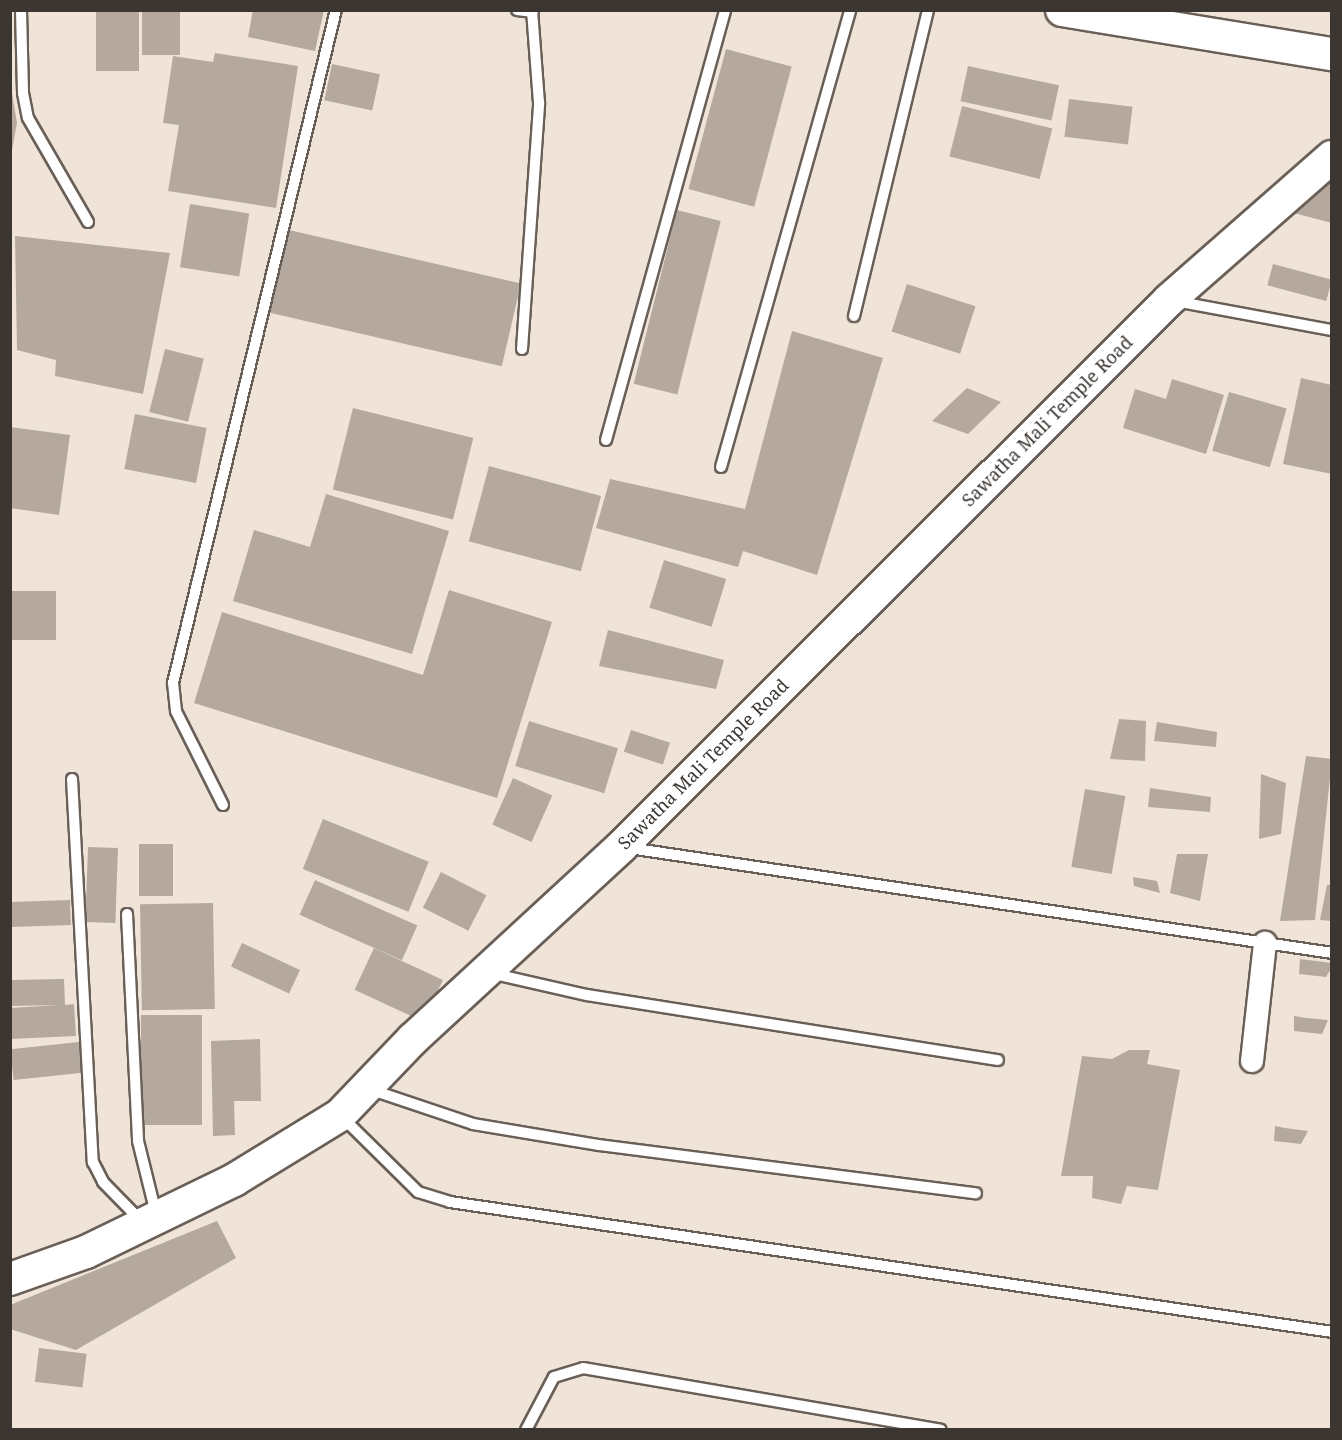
<!DOCTYPE html>
<html>
<head>
<meta charset="utf-8">
<style>
	body { margin:0 }
	#map { position:relative; width:1342px; height:1440px; overflow:hidden; background:#f0e3d8; font-family:"Noto Serif",serif }
	div>[style] { position:absolute }
	[style*='--x'] { left:calc(var(--x)*1px); top:calc(var(--y)*1px); width:calc(var(--w)*1px); rotate:calc(var(--a)*1deg) }
	.building>* { inset:0; background:#b5a99f; transform-origin:0 0 }
	.roads { filter:drop-shadow(2px 0 #6a5f56) drop-shadow(-2px 0 #6a5f56) drop-shadow(0 2px #6a5f56) drop-shadow(0 -2px #6a5f56) }
	.lane>* { height:10px; margin:-5px; padding:0 5px; transform-origin:5px; border-radius:5px; background:#fff }
	.street>* { height:22px; margin:-11px; padding:0 11px; transform-origin:11px; border-radius:11px; background:#fff }
	.secondary>* { height:32px; margin:-16px; padding:0 16px; transform-origin:16px; border-radius:16px; background:#fff }
	span { translate:-50% -50%; white-space:nowrap; text-align:center; line-height:1.15; -webkit-text-stroke:5px #fff; paint-order:stroke }
	.street-label { font-size:18px; color:#3b3632 }
	.frame { position:absolute; inset:0; border:12px solid #3b3632; pointer-events:none }
</style>
</head>
<body>
<div id="map">
	<div class="building">
		<i style="left:96px;top:10px;width:43px;height:61px"></i>
		<i style="left:142px;top:10px;width:38px;height:45px"></i>
		<i style="clip-path:polygon(253px 10px,324px 10px,315px 51px,248px 37px)"></i>
		<i style="left:726px;top:49px;width:68px;height:145px;rotate:15deg"></i>
		<i style="clip-path:polygon(215px 53px,298px 66px,276px 208px,168px 191px,179px 125px,163px 123px,173px 56px,213px 62px)"></i>
		<i style="left:332px;top:64px;width:49px;height:37px;rotate:12deg"></i>
		<i style="left:968px;top:66px;width:93px;height:36px;rotate:12deg"></i>
		<i style="clip-path:polygon(10px 81px,17px 123px,12px 150px,10px 150px)"></i>
		<i style="left:1069px;top:99px;width:64px;height:38px;rotate:7deg"></i>
		<i style="left:962px;top:106px;width:93px;height:52px;rotate:14deg"></i>
		<i style="clip-path:polygon(1332px 178px,1332px 223px,1290px 212px)"></i>
		<i style="left:190px;top:204px;width:60px;height:64px;rotate:9deg"></i>
		<i style="left:677px;top:210px;width:45px;height:179px;rotate:14deg"></i>
		<i style="left:289px;top:230px;width:238px;height:85px;rotate:13deg"></i>
		<i style="clip-path:polygon(15px 236px,170px 253px,143px 394px,55px 376px,56px 360px,17px 350px)"></i>
		<i style="left:1273px;top:264px;width:61px;height:22px;rotate:15deg"></i>
		<i style="left:907px;top:284px;width:72px;height:50px;rotate:18deg"></i>
		<i style="clip-path:polygon(792px 331px,883px 358px,817px 575px,743px 551px,738px 567px,596px 528px,610px 479px,745px 509px)"></i>
		<i style="left:165px;top:349px;width:40px;height:65px;rotate:14deg"></i>
		<i style="clip-path:polygon(1301px 378px,1332px 385px,1332px 474px,1283px 464px)"></i>
		<i style="clip-path:polygon(1172px 379px,1224px 395px,1206px 454px,1123px 428px,1135px 389px,1166px 399px)"></i>
		<i style="clip-path:polygon(967px 388px,1001px 402px,968px 434px,932px 421px)"></i>
		<i style="left:1229px;top:392px;width:60px;height:61px;rotate:16deg"></i>
		<i style="left:353px;top:408px;width:124px;height:84px;rotate:14deg"></i>
		<i style="left:135px;top:414px;width:73px;height:56px;rotate:11deg"></i>
		<i style="clip-path:polygon(10px 427px,70px 435px,59px 515px,10px 508px)"></i>
		<i style="left:489px;top:466px;width:116px;height:78px;rotate:15deg"></i>
		<i style="clip-path:polygon(326px 494px,449px 531px,412px 654px,233px 601px,254px 530px,310px 547px)"></i>
		<i style="left:664px;top:560px;width:65px;height:50px;rotate:17deg"></i>
		<i style="clip-path:polygon(449px 590px,552px 622px,497px 798px,194px 703px,222px 612px,423px 675px)"></i>
		<i style="left:56px;top:591px;width:49px;height:46px;rotate:90deg"></i>
		<i style="clip-path:polygon(608px 630px,724px 660px,716px 689px,599px 666px)"></i>
		<i style="clip-path:polygon(1119px 719px,1146px 721px,1145px 761px,1110px 759px)"></i>
		<i style="left:529px;top:721px;width:93px;height:47px;rotate:17deg"></i>
		<i style="clip-path:polygon(1157px 722px,1217px 732px,1216px 747px,1154px 741px)"></i>
		<i style="left:631px;top:730px;width:41px;height:23px;rotate:18deg"></i>
		<i style="clip-path:polygon(1306px 756px,1332px 759px,1315px 920px,1280px 921px)"></i>
		<i style="clip-path:polygon(1261px 774px,1286px 783px,1281px 834px,1259px 839px)"></i>
		<i style="left:513px;top:778px;width:43px;height:51px;rotate:24deg"></i>
		<i style="clip-path:polygon(1150px 788px,1211px 797px,1210px 812px,1148px 807px)"></i>
		<i style="left:1085px;top:789px;width:41px;height:79px;rotate:10deg"></i>
		<i style="left:323px;top:819px;width:114px;height:54px;rotate:22deg"></i>
		<i style="left:139px;top:844px;width:34px;height:52px"></i>
		<i style="left:88px;top:847px;width:30px;height:75px;rotate:2deg"></i>
		<i style="clip-path:polygon(1177px 854px,1208px 854px,1200px 901px,1170px 893px)"></i>
		<i style="left:441px;top:872px;width:51px;height:40px;rotate:27deg"></i>
		<i style="clip-path:polygon(1133px 877px,1157px 881px,1160px 893px,1134px 886px)"></i>
		<i style="left:315px;top:880px;width:112px;height:38px;rotate:24deg"></i>
		<i style="clip-path:polygon(1327px 885px,1332px 885px,1332px 921px,1320px 920px)"></i>
		<i style="left:70px;top:900px;width:25px;height:60px;rotate:88deg"></i>
		<i style="left:213px;top:903px;width:106px;height:73px;rotate:89deg"></i>
		<i style="left:242px;top:943px;width:64px;height:26px;rotate:25deg"></i>
		<i style="left:374px;top:948px;width:76px;height:46px;rotate:25deg"></i>
		<i style="clip-path:polygon(1300px 959px,1332px 963px,1332px 967px,1326px 977px,1299px 974px)"></i>
		<i style="clip-path:polygon(64px 979px,65px 1005px,74px 1004px,76px 1036px,10px 1039px,10px 1008px,60px 1005px,10px 1006px,10px 980px)"></i>
		<i style="left:141px;top:1015px;width:61px;height:110px"></i>
		<i style="clip-path:polygon(1294px 1016px,1306px 1018px,1328px 1020px,1322px 1034px,1294px 1031px)"></i>
		<i style="clip-path:polygon(260px 1039px,261px 1101px,234px 1101px,235px 1135px,213px 1136px,211px 1041px)"></i>
		<i style="left:79px;top:1042px;width:31px;height:69px;rotate:84deg"></i>
		<i style="clip-path:polygon(1129px 1050px,1150px 1050px,1147px 1064px,1180px 1070px,1158px 1190px,1127px 1186px,1121px 1204px,1092px 1198px,1093px 1176px,1061px 1176px,1082px 1056px,1112px 1059px)"></i>
		<i style="clip-path:polygon(1275px 1126px,1285px 1128px,1308px 1131px,1301px 1144px,1274px 1141px)"></i>
		<i style="clip-path:polygon(217px 1221px,236px 1258px,76px 1350px,10px 1329px,10px 1305px)"></i>
		<i style="left:39px;top:1348px;width:48px;height:34px;rotate:7deg"></i>
	</div>
	<div class="roads">
		<div class="lane">
			<i style="--x:21;--y:10;--w:83;--a:88.6"></i>
			<i style="--x:23;--y:93;--w:25;--a:79"></i>
			<i style="--x:28;--y:118;--w:120;--a:60"></i>
			<i style="--x:517;--y:10;--w:16;--a:7"></i>
			<i style="--x:1175;--y:301;--w:160;--a:10.5"></i>
			<i style="--x:854;--y:316;--w:315;--a:-76.4"></i>
			<i style="--x:522;--y:349;--w:247;--a:-86"></i>
			<i style="--x:539;--y:103;--w:93;--a:-94.3"></i>
			<i style="--x:606;--y:440;--w:446;--a:-74.5"></i>
			<i style="--x:721;--y:467;--w:475;--a:-74.2"></i>
			<i style="--x:72;--y:779;--w:384;--a:86.9"></i>
			<i style="--x:93;--y:1162;--w:22;--a:63"></i>
			<i style="--x:103;--y:1182;--w:56;--a:45.7"></i>
			<i style="--x:223;--y:805;--w:105;--a:-116.6"></i>
			<i style="--x:176;--y:711;--w:28;--a:-96"></i>
			<i style="--x:173;--y:683;--w:692;--a:-76.39"></i>
			<i style="--x:629;--y:848;--w:711;--a:8.49"></i>
			<i style="--x:127;--y:914;--w:227;--a:87.2"></i>
			<i style="--x:138;--y:1141;--w:75;--a:76.1"></i>
			<i style="--x:490;--y:973;--w:99;--a:12.8"></i>
			<i style="--x:587;--y:995;--w:416;--a:9"></i>
			<i style="--x:369;--y:1089;--w:110;--a:18.6"></i>
			<i style="--x:473;--y:1124;--w:128;--a:9.5"></i>
			<i style="--x:599;--y:1145;--w:380;--a:7.3"></i>
			<i style="--x:342;--y:1117;--w:107;--a:44.6"></i>
			<i style="--x:418;--y:1192;--w:34;--a:17"></i>
			<i style="--x:450;--y:1202;--w:892;--a:8.38"></i>
			<i style="--x:526;--y:1430;--w:60;--a:-62.2"></i>
			<i style="--x:554;--y:1377;--w:30;--a:-17"></i>
			<i style="--x:583;--y:1368;--w:363;--a:9.8"></i>
		</div>
		<div class="street">
			<i style="--x:1252;--y:1061;--w:119;--a:-83.7"></i>
		</div>
		<div class="secondary">
			<i style="--x:1062;--y:10;--w:274;--a:9.3"></i>
			<i style="--x:10;--y:1279;--w:81;--a:-19.6"></i>
			<i style="--x:86;--y:1252;--w:165;--a:-25.9"></i>
			<i style="--x:234;--y:1180;--w:124;--a:-31.5"></i>
			<i style="--x:340;--y:1115;--w:105;--a:-46.2"></i>
			<i style="--x:413;--y:1039;--w:283;--a:-42.7"></i>
			<i style="--x:621;--y:847;--w:774;--a:-44.95"></i>
			<i style="--x:1169;--y:300;--w:217;--a:-41.3"></i>
		</div>
	</div>
	<div class="street-label">
		<span style="left:1047px;top:421px;rotate:-45deg">Sawatha Mali Temple Road</span>
		<span style="left:703px;top:764px;rotate:-45deg">Sawatha Mali Temple Road</span>
	</div>
	<div class="frame"></div>
</div>
</body>
</html>
